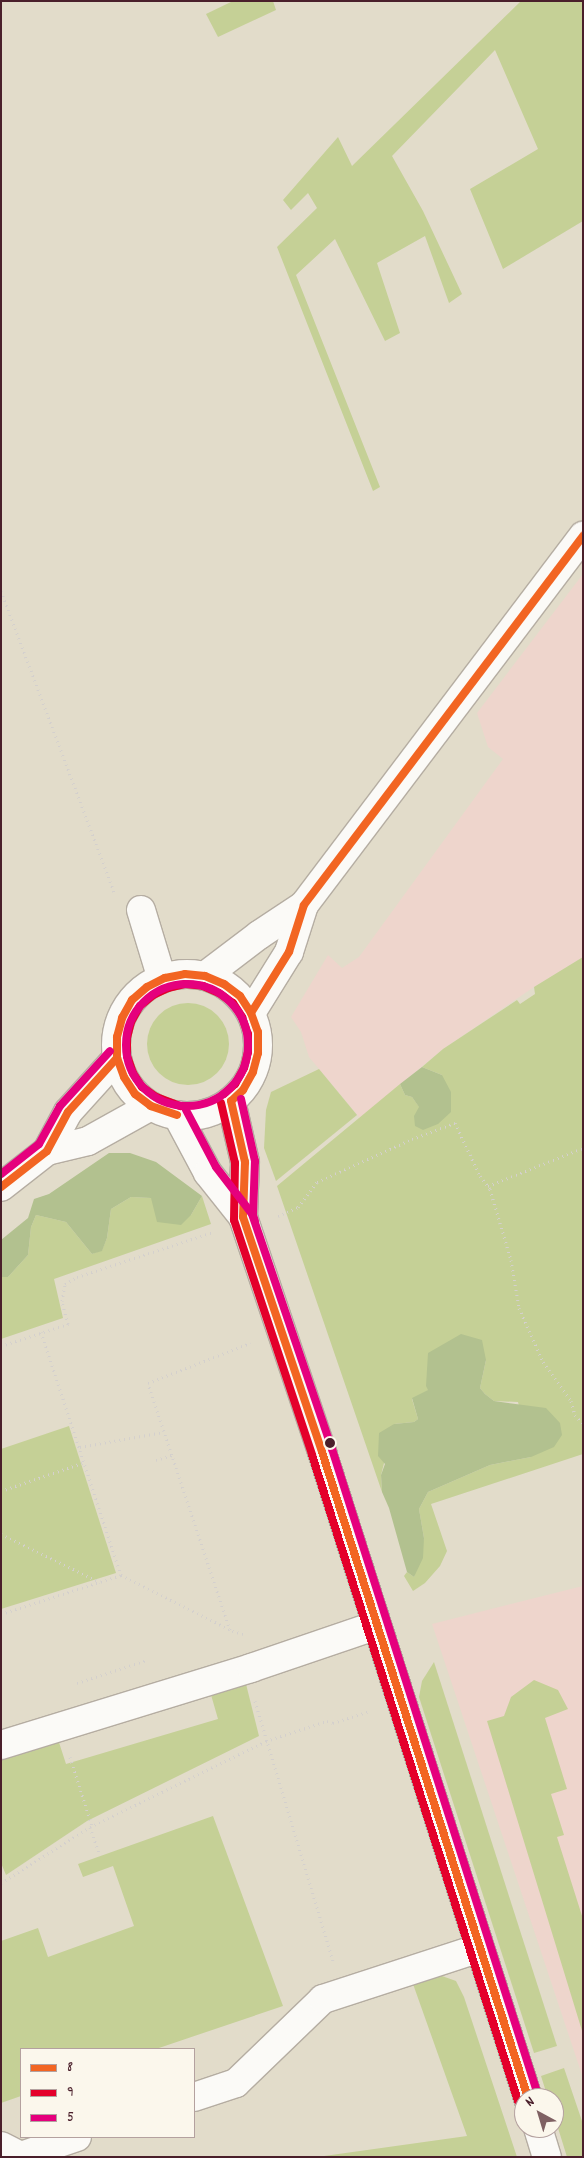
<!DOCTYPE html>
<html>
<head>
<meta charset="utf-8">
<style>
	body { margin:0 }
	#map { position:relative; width:584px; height:2158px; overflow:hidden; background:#e2dcca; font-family:Dekko,sans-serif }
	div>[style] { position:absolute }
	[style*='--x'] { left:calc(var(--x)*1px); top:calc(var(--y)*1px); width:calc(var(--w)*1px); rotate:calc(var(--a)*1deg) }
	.built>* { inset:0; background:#eed5cc }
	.green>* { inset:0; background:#c5d096 }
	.round { border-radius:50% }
	.forest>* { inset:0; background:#b2c18f }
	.path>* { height:3px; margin-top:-1.5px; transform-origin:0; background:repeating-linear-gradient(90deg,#d4d0cd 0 1px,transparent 0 5px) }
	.roads { filter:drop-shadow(1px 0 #b5ada2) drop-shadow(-1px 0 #b5ada2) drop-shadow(0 1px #b5ada2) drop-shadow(0 -1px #b5ada2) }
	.minor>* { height:28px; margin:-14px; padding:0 14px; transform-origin:14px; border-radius:14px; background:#fbfaf7 }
	.minor>.ring { margin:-14px; padding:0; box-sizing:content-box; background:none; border:28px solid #fbfaf7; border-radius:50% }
	.bus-1>* { height:8px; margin:-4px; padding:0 4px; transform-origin:4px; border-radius:4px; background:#f26522 }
	.bus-2>* { height:8px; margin:-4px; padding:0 4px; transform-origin:4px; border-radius:4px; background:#e4002b }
	.bus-3>* { height:8px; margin:-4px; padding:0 4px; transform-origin:4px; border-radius:4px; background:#e5007d }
	.bus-3>.ring { margin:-4px; padding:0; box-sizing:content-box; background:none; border:8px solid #e5007d; border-radius:50% }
	.dots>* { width:14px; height:14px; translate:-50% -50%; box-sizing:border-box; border:2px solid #fbf7ec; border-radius:50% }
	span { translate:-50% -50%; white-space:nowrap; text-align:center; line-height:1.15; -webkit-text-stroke:4px #fbf7ec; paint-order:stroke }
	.frame { position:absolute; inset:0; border:2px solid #4a1f2b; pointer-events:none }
	.legend { position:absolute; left:20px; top:2048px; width:175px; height:90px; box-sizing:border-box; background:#fbf7ec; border:1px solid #b4a19f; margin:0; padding:6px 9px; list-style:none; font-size:15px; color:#4a1f2b }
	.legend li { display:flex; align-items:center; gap:10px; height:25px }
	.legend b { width:25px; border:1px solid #b4a19f }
	.north { position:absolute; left:514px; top:2088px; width:50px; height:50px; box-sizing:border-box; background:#fbf7ec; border:1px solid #b4a19f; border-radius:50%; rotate:321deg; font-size:14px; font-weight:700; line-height:20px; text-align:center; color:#4a1f2b }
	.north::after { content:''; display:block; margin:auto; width:18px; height:22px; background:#7f6163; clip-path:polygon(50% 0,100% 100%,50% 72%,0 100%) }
</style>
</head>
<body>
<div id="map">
	<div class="built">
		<i style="clip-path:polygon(583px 574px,583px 957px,534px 987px,443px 1049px,360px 1118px,309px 1057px,301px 1032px,291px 1017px,328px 955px,342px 968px,359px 957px,503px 759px,488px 747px,477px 713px)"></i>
		<i style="clip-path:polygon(583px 1586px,583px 2078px,432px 1624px)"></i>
	</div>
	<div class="green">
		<i style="clip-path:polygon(233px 1px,273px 1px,276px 10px,218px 37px,206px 14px)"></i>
		<i style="clip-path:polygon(521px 1px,583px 1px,583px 221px,503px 269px,470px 189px,538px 149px,495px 50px,392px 156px,423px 211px,462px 294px,449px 303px,425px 236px,377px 263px,400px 333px,385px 341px,335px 239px,296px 275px,380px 487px,373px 491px,277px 247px,317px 208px,308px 193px,291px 210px,283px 200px,338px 137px,352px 166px)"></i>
		<i style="clip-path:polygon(583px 957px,583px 1454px,431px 1504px,447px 1551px,440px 1566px,425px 1583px,413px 1591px,404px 1576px,407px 1572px,414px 1577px,424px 1538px,419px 1509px,428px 1492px,490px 1465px,531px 1457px,518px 1402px,494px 1401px,485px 1394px,480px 1388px,486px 1360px,412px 1399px,418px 1419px,414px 1422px,394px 1424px,381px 1475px,382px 1492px,277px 1186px,400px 1084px,405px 1095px,412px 1097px,420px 1108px,414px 1116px,442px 1075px,422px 1067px,443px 1049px,517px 1000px,520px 1004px,535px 994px,534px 987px)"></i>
		<i class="round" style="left:147px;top:1003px;width:82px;height:82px"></i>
		<i style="clip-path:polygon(319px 1069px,357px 1115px,276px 1181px,264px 1148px,266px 1110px,271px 1092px)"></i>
		<i style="clip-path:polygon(202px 1196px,211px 1224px,54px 1279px,63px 1318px,1px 1339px,1px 1277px,8px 1277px,28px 1255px,31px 1227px,36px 1215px,66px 1222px,92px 1254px,102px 1250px,107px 1238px,111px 1209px,131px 1197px,151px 1198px,191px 1215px)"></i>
		<i style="clip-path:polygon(69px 1426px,116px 1573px,1px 1609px,1px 1449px)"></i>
		<i style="clip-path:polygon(434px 1662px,557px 2046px,534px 2053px,419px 1697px,422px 1681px)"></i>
		<i style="clip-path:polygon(243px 1672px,259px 1736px,87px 1821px,6px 1875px,1px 1863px,1px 1747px,55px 1730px,66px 1764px,218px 1719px,207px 1681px)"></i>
		<i style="clip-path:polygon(534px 1680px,558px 1690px,568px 1709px,545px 1718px,567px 1789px,551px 1794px,564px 1835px,557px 1837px,583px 1919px,583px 2034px,487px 1721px,504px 1716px,511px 1697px)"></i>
		<i style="clip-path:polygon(213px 1816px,283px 2006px,156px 2049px,21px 2049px,21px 2096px,1px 2103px,1px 1941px,38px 1928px,48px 1957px,134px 1926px,113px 1866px,83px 1877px,78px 1864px)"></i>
		<i style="clip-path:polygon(442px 1976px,456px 1981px,464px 1997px,517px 2157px,317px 2157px,467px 2136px,413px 1984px)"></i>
		<i style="clip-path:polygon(564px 2068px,583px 2124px,583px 2157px,567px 2157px,554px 2115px,554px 2098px,548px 2098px,541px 2076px)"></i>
	</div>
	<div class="forest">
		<i style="clip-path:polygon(422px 1067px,442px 1075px,451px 1092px,451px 1112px,438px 1124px,423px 1130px,415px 1126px,414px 1116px,419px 1107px,412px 1097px,405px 1095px,400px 1084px)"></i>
		<i style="clip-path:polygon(109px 1153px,130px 1153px,156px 1162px,202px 1196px,191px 1215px,181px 1225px,157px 1222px,151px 1198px,131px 1197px,111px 1209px,107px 1238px,102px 1251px,92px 1254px,66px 1222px,36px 1215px,31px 1227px,28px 1255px,8px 1277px,1px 1277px,1px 1240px,28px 1218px,34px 1199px,49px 1194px)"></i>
		<i style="clip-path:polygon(461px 1334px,482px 1340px,486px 1360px,480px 1388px,485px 1394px,494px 1401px,546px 1408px,560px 1423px,562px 1435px,554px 1447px,531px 1457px,490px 1465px,428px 1492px,419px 1509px,424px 1538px,423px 1558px,414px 1577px,407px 1572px,389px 1508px,382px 1492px,381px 1475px,385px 1464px,378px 1456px,379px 1433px,394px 1424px,414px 1422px,418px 1419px,412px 1398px,428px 1390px,426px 1386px,428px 1353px)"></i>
	</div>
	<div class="path">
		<i style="--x:1;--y:591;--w:322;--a:69.4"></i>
		<i style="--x:488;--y:1186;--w:102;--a:-21.8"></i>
		<i style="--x:278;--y:1216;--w:22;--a:-24"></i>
		<i style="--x:298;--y:1207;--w:31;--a:-53"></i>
		<i style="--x:317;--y:1182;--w:104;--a:-24.4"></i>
		<i style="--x:412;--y:1139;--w:46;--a:-20.4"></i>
		<i style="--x:455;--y:1123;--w:59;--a:64.7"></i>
		<i style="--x:480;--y:1176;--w:16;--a:52"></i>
		<i style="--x:490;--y:1189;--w:74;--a:73.5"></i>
		<i style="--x:511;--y:1260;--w:49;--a:80.5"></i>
		<i style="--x:519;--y:1308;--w:59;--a:66"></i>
		<i style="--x:543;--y:1362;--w:48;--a:54.3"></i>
		<i style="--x:571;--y:1401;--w:15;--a:74"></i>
		<i style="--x:575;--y:1415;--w:12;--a:48"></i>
		<i style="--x:41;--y:1332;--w:256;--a:71.8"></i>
		<i style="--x:1;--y:1346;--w:71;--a:-18.2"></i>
		<i style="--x:68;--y:1324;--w:24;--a:-105"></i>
		<i style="--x:62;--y:1301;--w:17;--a:-80"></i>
		<i style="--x:65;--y:1284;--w:14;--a:-30"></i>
		<i style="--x:77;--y:1277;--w:143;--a:-18.3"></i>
		<i style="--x:80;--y:1447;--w:85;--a:-10.1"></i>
		<i style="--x:156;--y:1460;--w:17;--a:-17"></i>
		<i style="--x:1;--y:1491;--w:89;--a:-19"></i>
		<i style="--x:1;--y:1534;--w:110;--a:25.9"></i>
		<i style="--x:1;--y:1614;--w:126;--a:-18"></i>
		<i style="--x:121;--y:1575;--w:121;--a:26.6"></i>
		<i style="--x:243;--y:1634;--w:14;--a:-163"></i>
		<i style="--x:230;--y:1630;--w:260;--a:-108.4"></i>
		<i style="--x:148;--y:1383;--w:110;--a:-21.4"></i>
		<i style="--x:77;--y:1683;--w:74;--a:-18.2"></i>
		<i style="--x:255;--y:1701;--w:271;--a:73.3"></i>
		<i style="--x:70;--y:1757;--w:72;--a:72.3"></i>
		<i style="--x:90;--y:1827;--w:28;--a:71"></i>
		<i style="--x:1;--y:1883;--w:105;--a:-32.2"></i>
		<i style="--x:90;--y:1827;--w:196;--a:-26"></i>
		<i style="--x:266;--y:1741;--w:64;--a:-18.2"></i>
		<i style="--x:327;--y:1721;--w:6;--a:18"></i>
		<i style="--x:333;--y:1723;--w:39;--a:-18"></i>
	</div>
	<div class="roads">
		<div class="minor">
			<i style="--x:141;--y:910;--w:72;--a:73.1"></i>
			<i class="ring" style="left:116px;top:974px;width:114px;height:114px"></i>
			<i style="--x:205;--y:976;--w:68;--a:-37.2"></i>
			<i style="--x:259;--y:935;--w:54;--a:-33.7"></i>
			<i style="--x:304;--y:905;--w:463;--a:-52.9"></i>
			<i style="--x:251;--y:1013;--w:72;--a:-58.1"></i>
			<i style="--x:289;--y:952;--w:49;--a:-72.3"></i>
			<i style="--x:231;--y:1101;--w:63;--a:77.1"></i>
			<i style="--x:245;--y:1162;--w:55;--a:92.1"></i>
			<i style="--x:243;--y:1217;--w:248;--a:71.4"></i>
			<i style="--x:322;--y:1452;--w:678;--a:72.31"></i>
			<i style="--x:177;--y:1115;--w:66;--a:61.9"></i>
			<i style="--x:208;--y:1173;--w:56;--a:51.5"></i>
			<i style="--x:47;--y:1151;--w:42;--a:-13.7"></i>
			<i style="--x:88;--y:1141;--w:72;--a:-29.1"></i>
			<i style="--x:1;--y:1187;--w:58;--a:-38"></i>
			<i style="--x:47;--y:1151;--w:44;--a:-61.7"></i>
			<i style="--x:68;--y:1112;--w:73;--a:-47.8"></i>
			<i style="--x:1;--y:1745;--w:262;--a:-17.1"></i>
			<i style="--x:251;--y:1668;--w:133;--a:-18.8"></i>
			<i style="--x:194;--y:2097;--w:44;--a:-18.4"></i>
			<i style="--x:236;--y:2083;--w:121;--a:-44"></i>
			<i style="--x:323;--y:1999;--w:165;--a:-18"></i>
			<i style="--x:538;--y:2128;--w:30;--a:73"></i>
			<i style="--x:1;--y:2146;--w:22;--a:27"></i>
			<i style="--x:21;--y:2156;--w:59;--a:-18.7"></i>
		</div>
	</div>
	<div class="bus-1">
		<i style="--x:251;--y:1013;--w:72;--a:-58.1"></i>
		<i style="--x:289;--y:952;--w:49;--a:-72.3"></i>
		<i style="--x:304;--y:905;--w:463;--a:-52.9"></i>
		<i style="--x:231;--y:1101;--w:63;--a:77.1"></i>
		<i style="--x:245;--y:1162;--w:55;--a:92.1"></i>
		<i style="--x:243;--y:1217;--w:248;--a:71.4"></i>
		<i style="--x:322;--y:1452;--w:678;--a:72.31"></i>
		<i style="--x:177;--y:1115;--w:28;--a:-161"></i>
		<i style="--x:151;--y:1106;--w:20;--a:-143"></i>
		<i style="--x:135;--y:1094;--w:20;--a:-123"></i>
		<i style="--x:124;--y:1077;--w:20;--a:-110"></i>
		<i style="--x:117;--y:1058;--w:21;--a:-90"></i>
		<i style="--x:117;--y:1037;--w:20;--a:-75"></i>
		<i style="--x:122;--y:1018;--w:21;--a:-61"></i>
		<i style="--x:132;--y:1000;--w:20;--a:-41"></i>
		<i style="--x:147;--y:987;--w:20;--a:-27"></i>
		<i style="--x:165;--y:978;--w:20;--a:-11"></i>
		<i style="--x:185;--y:974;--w:20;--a:6"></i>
		<i style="--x:205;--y:976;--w:21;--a:23"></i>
		<i style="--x:224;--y:984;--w:20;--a:37"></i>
		<i style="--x:240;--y:996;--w:20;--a:57"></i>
		<i style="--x:251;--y:1013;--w:20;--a:70"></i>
		<i style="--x:258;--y:1032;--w:21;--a:90"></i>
		<i style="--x:258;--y:1053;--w:20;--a:105"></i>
		<i style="--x:253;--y:1072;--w:21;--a:119"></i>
		<i style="--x:243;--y:1090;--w:16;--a:137"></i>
		<i style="--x:1;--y:1187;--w:58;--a:-38"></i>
		<i style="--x:47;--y:1151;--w:44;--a:-61.7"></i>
		<i style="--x:68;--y:1112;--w:73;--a:-47.8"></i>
	</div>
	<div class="bus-2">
		<i style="--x:221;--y:1103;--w:62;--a:76.9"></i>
		<i style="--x:235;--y:1163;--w:57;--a:91"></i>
		<i style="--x:234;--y:1220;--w:248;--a:71.6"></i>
		<i style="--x:312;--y:1455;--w:678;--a:72.31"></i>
		<i style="--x:180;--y:1106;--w:26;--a:-159"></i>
		<i style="--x:156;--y:1097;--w:17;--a:-144"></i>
		<i style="--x:142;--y:1087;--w:17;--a:-123"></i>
		<i style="--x:133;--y:1073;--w:18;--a:-109"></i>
		<i style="--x:127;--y:1056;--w:18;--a:-90"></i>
		<i style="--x:127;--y:1038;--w:16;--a:-76"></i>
		<i style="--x:131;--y:1022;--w:18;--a:-61"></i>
		<i style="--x:140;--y:1006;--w:17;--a:-40"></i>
		<i style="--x:153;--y:995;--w:17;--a:-25"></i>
		<i style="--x:168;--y:988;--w:17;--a:-13"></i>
		<i style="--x:185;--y:984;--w:18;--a:6"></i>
		<i style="--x:203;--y:986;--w:17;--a:24"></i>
		<i style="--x:219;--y:993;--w:17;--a:36"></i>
		<i style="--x:233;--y:1003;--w:17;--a:57"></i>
		<i style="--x:242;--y:1017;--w:18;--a:71"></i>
		<i style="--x:248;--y:1034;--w:18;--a:90"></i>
		<i style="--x:248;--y:1052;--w:16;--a:104"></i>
		<i style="--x:244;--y:1068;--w:18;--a:119"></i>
		<i style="--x:235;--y:1084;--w:15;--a:138"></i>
	</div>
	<div class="bus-3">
		<i class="ring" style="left:126px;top:984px;width:114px;height:114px"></i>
		<i style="--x:241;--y:1099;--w:64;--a:77.3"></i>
		<i style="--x:255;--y:1161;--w:54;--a:92.1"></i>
		<i style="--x:253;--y:1215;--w:6;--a:72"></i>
		<i style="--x:186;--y:1110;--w:64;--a:62.2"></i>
		<i style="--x:216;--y:1167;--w:59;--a:52.5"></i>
		<i style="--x:252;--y:1214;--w:248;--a:71.2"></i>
		<i style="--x:332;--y:1449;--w:678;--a:72.31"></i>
		<i style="--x:1;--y:1174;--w:48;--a:-38.3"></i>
		<i style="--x:39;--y:1144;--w:43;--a:-61.1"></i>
		<i style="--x:60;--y:1106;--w:74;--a:-47.7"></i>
	</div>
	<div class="dots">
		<i style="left:330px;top:1443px;background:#4a1f2b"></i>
	</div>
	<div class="frame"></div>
	<ul class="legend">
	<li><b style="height:6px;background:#f26522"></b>8</li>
	<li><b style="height:6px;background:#e4002b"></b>9</li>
	<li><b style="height:6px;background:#e5007d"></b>5</li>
	</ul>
	<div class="north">N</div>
</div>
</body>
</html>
